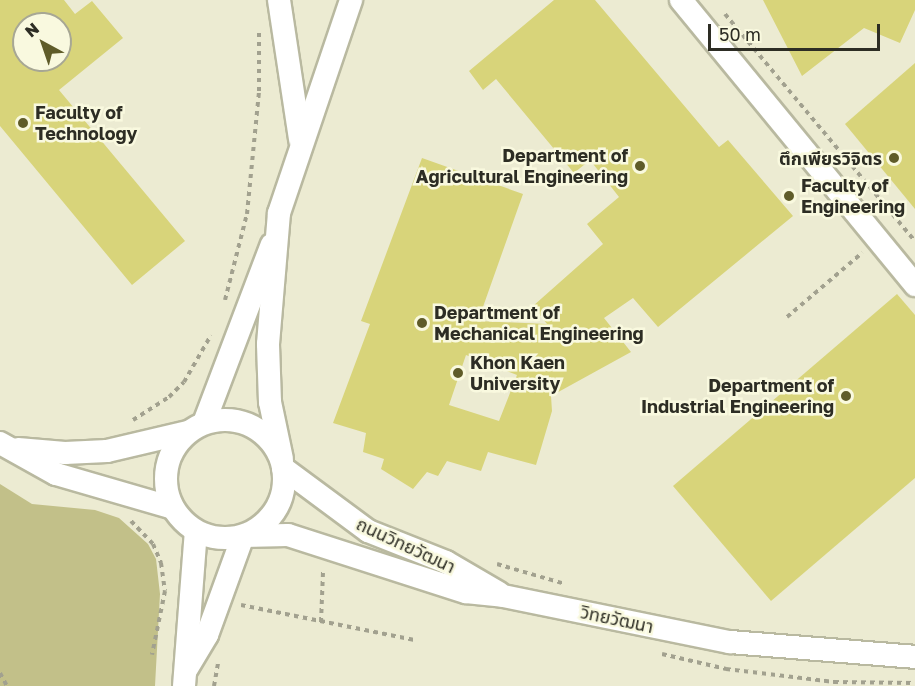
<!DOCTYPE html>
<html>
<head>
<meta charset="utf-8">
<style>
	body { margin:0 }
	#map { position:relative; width:915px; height:686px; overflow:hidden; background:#ecebd2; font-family:"Golos Text","Noto Sans Thai",sans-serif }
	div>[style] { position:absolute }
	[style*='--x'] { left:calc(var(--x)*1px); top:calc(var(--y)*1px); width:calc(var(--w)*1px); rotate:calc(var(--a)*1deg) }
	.green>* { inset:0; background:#c2c089 }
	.building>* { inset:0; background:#d8d47a }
	.path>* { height:4px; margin-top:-2px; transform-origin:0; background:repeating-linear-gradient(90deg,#a2a18f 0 4.5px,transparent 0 9px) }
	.roads { filter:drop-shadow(2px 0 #b9b9a0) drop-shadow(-2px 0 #b9b9a0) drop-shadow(0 2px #b9b9a0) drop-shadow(0 -2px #b9b9a0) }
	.minor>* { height:22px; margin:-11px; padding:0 11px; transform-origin:11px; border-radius:11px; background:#fff }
	.minor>.ring { margin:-11px; padding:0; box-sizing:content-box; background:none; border:22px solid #fff; border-radius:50% }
	.dots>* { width:16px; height:16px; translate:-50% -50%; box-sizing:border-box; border:3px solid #f9f9df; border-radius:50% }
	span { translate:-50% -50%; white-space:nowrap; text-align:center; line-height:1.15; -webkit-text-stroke:5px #f9f9df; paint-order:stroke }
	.poi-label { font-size:18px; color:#2d2d24; font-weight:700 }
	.left { translate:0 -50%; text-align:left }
	.right { translate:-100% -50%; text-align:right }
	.street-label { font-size:18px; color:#2d2d24 }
	.north { position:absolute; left:12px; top:12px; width:60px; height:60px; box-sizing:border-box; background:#f9f9df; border:2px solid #a7a794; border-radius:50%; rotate:320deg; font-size:16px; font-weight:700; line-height:24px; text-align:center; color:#2d2d24 }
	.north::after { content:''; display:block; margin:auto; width:21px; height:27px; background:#5f5c29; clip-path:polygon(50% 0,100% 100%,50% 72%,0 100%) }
	.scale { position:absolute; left:708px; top:24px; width:172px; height:27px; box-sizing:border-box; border:3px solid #2d2d24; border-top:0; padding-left:8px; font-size:18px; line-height:21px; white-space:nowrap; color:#2d2d24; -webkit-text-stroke:4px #f9f9df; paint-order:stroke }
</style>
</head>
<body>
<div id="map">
	<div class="green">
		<i style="clip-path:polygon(0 484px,32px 504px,95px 510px,119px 518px,148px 544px,156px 559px,160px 594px,155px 686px,0 686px)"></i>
	</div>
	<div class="building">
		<i style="clip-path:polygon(evenodd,0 0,64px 0,75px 14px,92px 1px,123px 38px,59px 90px,185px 241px,132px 285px,0 126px,0 0,24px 24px,60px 24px,60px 60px,24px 60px,24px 24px)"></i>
		<i style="clip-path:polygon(evenodd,554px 0,595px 0,719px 147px,728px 140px,793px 216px,658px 327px,633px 298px,604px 318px,631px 352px,551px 396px,552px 411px,536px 465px,488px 452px,481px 471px,447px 461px,438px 476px,427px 472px,413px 489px,381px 469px,384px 459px,363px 452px,366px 433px,333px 423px,370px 324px,361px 321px,422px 158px,523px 194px,478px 321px,547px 324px,533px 306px,603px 244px,587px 224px,619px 197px,590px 160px,574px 173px,496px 79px,483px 90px,469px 71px,554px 0,466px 355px,517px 375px,499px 421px,449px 405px,466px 355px)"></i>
		<i style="clip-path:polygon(763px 0,915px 0,915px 10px,900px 43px,864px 28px,802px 76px)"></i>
		<i style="clip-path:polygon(915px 63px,915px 209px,845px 124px)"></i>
		<i style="clip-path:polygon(897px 294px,915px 315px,915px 478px,771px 601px,673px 486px)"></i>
	</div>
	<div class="path">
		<i style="--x:725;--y:14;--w:296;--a:50.1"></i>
		<i style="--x:225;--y:300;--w:89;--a:-75.7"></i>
		<i style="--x:247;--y:214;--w:124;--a:-84.4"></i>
		<i style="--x:259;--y:91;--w:59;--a:-90"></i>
		<i style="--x:787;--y:317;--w:99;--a:-40.5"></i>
		<i style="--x:133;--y:420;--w:43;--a:-32.6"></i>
		<i style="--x:169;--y:397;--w:21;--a:-45"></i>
		<i style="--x:184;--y:382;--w:54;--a:-60.1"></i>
		<i style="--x:131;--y:521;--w:32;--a:46"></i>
		<i style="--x:153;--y:544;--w:21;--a:67"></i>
		<i style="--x:161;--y:563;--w:28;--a:82"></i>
		<i style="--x:165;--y:591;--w:65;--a:101.5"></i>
		<i style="--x:497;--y:564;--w:68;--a:16.3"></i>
		<i style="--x:241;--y:605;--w:177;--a:11.4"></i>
		<i style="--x:321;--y:622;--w:50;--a:-87.7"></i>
		<i style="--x:662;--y:654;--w:66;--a:13.2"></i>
		<i style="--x:726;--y:669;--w:109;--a:6.9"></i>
		<i style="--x:834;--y:682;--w:81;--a:0.7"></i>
		<i style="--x:0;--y:673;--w:15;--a:62"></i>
		<i style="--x:214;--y:686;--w:23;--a:-80"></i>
	</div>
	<div class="roads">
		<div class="minor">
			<i style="--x:279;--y:0;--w:141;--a:81.4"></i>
			<i style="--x:681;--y:0;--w:369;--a:50.6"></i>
			<i class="ring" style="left:166px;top:420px;width:96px;height:96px"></i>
			<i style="--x:204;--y:423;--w:191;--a:-69.2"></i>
			<i style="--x:0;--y:443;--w:64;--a:29"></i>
			<i style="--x:56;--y:474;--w:122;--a:16.2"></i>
			<i style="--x:18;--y:449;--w:47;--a:4.9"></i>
			<i style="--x:65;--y:453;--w:42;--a:-2.7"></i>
			<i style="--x:107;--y:451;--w:83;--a:-13.2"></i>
			<i style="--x:282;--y:459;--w:58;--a:-101.9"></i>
			<i style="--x:270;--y:402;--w:58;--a:-92"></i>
			<i style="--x:268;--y:344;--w:131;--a:-85.2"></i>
			<i style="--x:279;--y:213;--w:225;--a:-71.3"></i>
			<i style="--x:283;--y:468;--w:106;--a:36.5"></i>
			<i style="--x:368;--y:531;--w:84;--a:21.7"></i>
			<i style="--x:446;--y:562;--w:61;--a:30.3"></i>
			<i style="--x:186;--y:670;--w:41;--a:-59"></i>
			<i style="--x:207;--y:635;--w:105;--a:-70"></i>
			<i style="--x:243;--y:536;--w:45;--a:-1.3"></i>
			<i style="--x:288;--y:535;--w:187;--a:17.8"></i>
			<i style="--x:466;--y:592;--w:37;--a:6"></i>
			<i style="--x:503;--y:596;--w:232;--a:11.5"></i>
			<i style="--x:730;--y:642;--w:186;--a:4.6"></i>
			<i style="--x:184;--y:686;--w:155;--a:-85.6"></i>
		</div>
	</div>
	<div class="dots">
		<i style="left:23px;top:123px;background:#5f5c29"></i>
		<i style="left:894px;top:158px;background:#5f5c29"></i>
		<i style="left:640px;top:166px;background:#5f5c29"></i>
		<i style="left:789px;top:196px;background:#5f5c29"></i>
		<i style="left:422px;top:323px;background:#5f5c29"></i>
		<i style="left:458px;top:373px;background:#5f5c29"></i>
		<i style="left:846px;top:396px;background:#5f5c29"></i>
	</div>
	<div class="poi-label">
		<span class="left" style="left:35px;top:123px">Faculty of<br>Technology</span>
		<span class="right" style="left:628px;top:166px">Department of<br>Agricultural Engineering</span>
		<span class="right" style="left:882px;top:158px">ตึกเพียรวิจิตร</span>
		<span class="left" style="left:801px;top:196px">Faculty of<br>Engineering</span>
		<span class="left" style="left:434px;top:323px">Department of<br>Mechanical Engineering</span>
		<span class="left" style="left:470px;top:373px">Khon Kaen<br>University</span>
		<span class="right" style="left:834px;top:396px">Department of<br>Industrial Engineering</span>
	</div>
	<div class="street-label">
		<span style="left:406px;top:545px;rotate:25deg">ถนนวิทยวัฒนา</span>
		<span style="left:617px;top:619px;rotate:12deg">วิทยวัฒนา</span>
	</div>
	<div class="north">N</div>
	<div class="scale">50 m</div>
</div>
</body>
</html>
